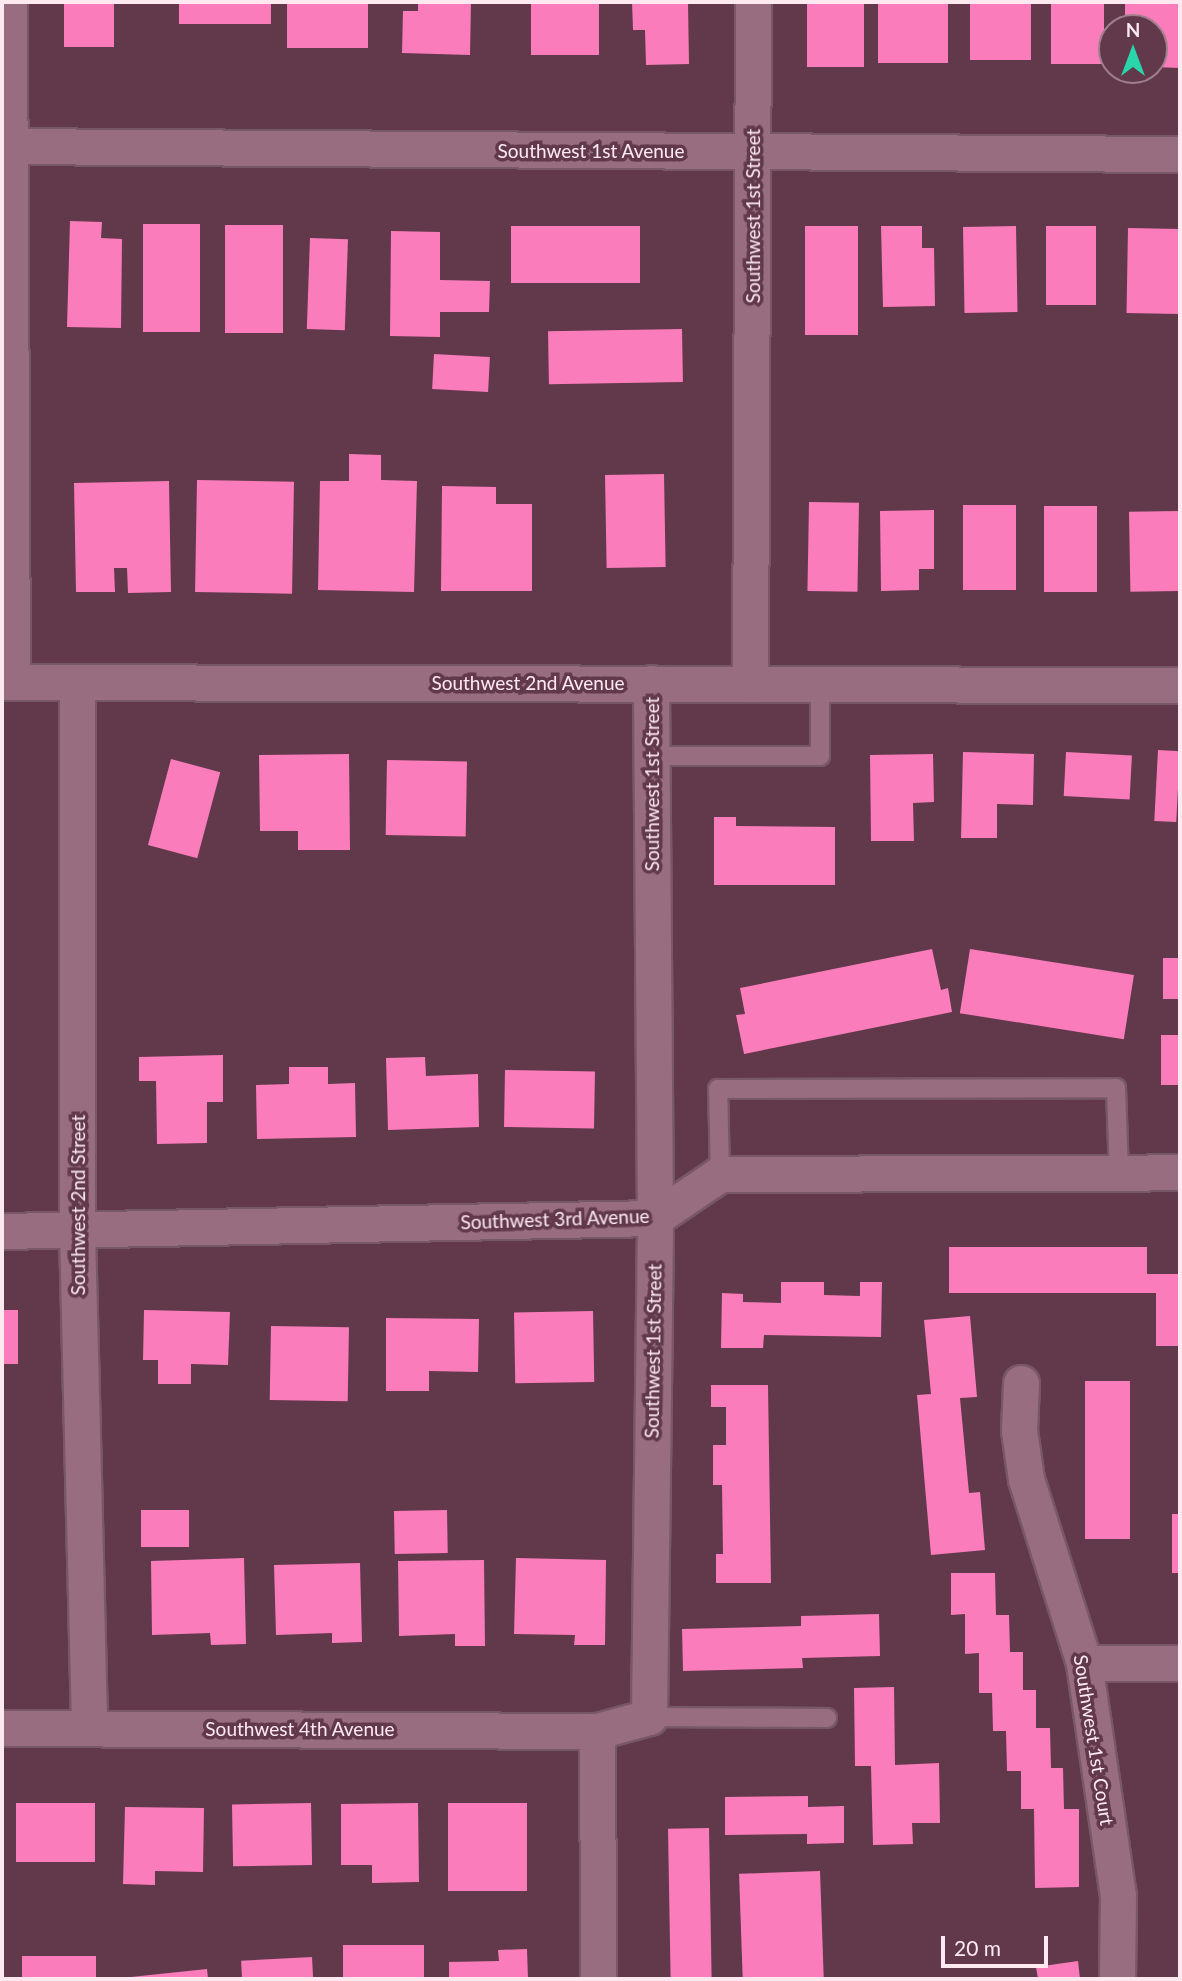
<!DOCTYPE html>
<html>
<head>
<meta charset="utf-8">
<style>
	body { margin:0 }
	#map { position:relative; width:1182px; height:1981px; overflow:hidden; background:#61394b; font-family:Lato,sans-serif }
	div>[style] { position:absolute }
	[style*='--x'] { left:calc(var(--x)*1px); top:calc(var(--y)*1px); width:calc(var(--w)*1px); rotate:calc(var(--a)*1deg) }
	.building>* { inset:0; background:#fb7cba; transform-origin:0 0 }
	.roads { filter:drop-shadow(2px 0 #785867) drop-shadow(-2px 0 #785867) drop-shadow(0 2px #785867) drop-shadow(0 -2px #785867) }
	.service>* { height:18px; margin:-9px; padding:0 9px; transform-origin:9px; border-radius:9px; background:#996d80 }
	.minor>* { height:35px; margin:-17.5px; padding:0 17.5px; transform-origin:17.5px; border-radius:17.5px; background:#996d80 }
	span { translate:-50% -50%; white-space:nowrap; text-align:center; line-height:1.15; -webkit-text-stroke:7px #61394b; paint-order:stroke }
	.street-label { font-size:19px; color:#fee9f1 }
	.frame { position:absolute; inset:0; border:4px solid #fee9f1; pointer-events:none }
	.north { position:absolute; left:1098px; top:14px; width:70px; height:70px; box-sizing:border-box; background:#61394b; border:2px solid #a07f8d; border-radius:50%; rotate:0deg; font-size:19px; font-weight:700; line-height:28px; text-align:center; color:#fee9f1 }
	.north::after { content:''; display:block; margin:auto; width:24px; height:32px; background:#2bd5ac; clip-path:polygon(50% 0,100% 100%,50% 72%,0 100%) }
	.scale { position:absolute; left:941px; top:1936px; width:107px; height:32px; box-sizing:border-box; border:4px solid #fee9f1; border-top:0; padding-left:9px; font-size:21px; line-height:24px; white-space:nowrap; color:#fee9f1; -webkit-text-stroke:5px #61394b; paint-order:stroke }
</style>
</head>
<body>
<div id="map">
	<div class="building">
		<i style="left:64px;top:2px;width:50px;height:45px"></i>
		<i style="left:179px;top:2px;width:92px;height:22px"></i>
		<i style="left:287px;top:2px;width:81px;height:46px"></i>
		<i style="clip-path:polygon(418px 2px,471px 2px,470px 55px,402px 53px,403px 11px,418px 11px)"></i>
		<i style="left:531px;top:2px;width:68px;height:53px"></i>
		<i style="clip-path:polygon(632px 2px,688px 2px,689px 64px,646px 65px,645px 30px,633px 30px)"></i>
		<i style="left:807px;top:2px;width:57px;height:65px"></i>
		<i style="left:878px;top:2px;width:70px;height:61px"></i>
		<i style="left:970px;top:2px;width:61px;height:58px"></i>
		<i style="left:1051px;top:2px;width:53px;height:62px"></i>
		<i style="clip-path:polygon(1125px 2px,1180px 2px,1180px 68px,1154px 67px,1154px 28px,1125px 28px)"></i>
		<i style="clip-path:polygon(70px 221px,102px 222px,101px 238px,122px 239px,121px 328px,67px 327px)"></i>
		<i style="left:143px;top:224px;width:57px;height:108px"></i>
		<i style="left:225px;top:225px;width:58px;height:108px"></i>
		<i style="left:511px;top:226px;width:129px;height:57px"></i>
		<i style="left:805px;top:226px;width:53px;height:109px"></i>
		<i style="clip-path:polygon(881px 226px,922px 226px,922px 248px,934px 248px,935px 306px,883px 307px)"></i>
		<i style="left:1016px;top:226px;width:86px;height:53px;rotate:89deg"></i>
		<i style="left:1046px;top:226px;width:50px;height:79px"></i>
		<i style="left:1128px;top:228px;width:52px;height:85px;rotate:1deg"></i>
		<i style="clip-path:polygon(391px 231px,440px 232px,440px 280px,490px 281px,489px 312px,440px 312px,440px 337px,390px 336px)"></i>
		<i style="left:310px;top:238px;width:38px;height:91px;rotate:2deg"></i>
		<i style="left:682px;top:329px;width:53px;height:134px;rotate:89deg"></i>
		<i style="left:434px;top:354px;width:56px;height:35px;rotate:3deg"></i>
		<i style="clip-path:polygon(349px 454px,381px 455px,381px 480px,417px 481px,414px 592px,318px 590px,320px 481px,349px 481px)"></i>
		<i style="left:664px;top:474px;width:93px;height:59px;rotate:89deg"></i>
		<i style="left:197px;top:480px;width:97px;height:112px;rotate:1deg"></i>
		<i style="clip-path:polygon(169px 481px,171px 592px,128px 593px,127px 568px,114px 568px,115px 592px,76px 592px,74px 483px)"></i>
		<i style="clip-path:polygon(442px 486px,496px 487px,496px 504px,532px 504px,532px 591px,441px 591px)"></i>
		<i style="left:809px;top:502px;width:50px;height:89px;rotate:1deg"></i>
		<i style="left:963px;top:505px;width:53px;height:85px"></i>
		<i style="left:1044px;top:506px;width:53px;height:86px"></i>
		<i style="clip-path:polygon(934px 510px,934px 569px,919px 569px,919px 590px,881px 591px,880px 511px)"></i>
		<i style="left:1179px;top:511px;width:80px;height:50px;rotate:89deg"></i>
		<i style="left:1158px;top:750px;width:22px;height:71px;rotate:3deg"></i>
		<i style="clip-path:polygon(963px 752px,1034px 754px,1033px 805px,997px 804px,997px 838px,961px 838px)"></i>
		<i style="left:1066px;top:752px;width:66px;height:44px;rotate:3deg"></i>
		<i style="clip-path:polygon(349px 754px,350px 850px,298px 850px,298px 831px,260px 831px,259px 755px)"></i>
		<i style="clip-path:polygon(933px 754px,934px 802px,913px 803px,914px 841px,871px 841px,870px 755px)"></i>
		<i style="left:171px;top:759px;width:51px;height:89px;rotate:15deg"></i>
		<i style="left:387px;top:760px;width:80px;height:75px;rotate:1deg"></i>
		<i style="clip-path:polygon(714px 817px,736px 817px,736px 826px,835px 827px,835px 885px,714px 885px)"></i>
		<i style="clip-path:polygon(932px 949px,941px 990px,948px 988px,952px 1012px,744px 1054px,736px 1015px,745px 1014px,740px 988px)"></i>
		<i style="left:970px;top:949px;width:166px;height:65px;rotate:9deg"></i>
		<i style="left:1163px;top:958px;width:17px;height:41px"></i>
		<i style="left:1161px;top:1035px;width:19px;height:50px"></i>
		<i style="clip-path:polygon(223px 1055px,223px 1102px,207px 1102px,207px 1143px,157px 1144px,156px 1081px,139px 1081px,139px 1057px)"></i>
		<i style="clip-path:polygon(425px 1057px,426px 1076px,478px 1074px,479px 1127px,388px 1130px,386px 1058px)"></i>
		<i style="clip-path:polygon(289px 1067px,328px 1067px,328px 1084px,355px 1083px,356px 1137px,257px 1139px,256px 1085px,289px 1084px)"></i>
		<i style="left:505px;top:1070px;width:90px;height:57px;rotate:1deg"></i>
		<i style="clip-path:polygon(949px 1247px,1147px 1247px,1147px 1274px,1180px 1274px,1180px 1346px,1156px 1346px,1156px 1293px,949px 1293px)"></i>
		<i style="clip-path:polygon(781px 1282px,824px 1282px,824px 1295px,860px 1296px,860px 1282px,882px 1282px,881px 1337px,764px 1335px,763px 1348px,721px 1348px,722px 1293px,743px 1294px,743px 1302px,781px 1303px)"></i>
		<i style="left:2px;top:1310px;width:16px;height:54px"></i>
		<i style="clip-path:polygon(144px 1310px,230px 1312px,228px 1365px,191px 1364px,191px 1384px,158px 1384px,158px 1360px,143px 1360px)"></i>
		<i style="left:593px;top:1311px;width:71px;height:79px;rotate:89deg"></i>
		<i style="clip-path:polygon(970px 1316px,977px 1397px,960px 1398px,969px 1493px,980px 1492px,985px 1550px,931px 1555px,917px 1395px,931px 1394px,924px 1320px)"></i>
		<i style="clip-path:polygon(386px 1318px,479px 1319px,478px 1372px,429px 1371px,429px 1391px,386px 1391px)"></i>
		<i style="left:271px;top:1326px;width:78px;height:74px;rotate:1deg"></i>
		<i style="left:1130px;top:1381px;width:158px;height:45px;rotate:90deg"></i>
		<i style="clip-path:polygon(711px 1385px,768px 1385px,771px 1583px,716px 1583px,716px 1554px,723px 1554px,722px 1485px,713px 1485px,713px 1445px,726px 1445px,726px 1407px,711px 1407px)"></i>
		<i style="left:141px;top:1510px;width:48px;height:37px"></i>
		<i style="left:447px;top:1510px;width:43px;height:53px;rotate:89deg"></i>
		<i style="left:1172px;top:1514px;width:8px;height:59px"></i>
		<i style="clip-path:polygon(244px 1558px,246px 1644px,211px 1645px,210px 1633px,152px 1635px,151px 1561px)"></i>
		<i style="clip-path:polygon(516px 1558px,606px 1560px,605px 1645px,574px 1645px,575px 1635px,514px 1634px)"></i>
		<i style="clip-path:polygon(484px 1560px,485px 1646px,455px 1646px,455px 1634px,399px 1636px,398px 1561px)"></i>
		<i style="clip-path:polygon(360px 1563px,362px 1642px,332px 1643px,332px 1633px,276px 1635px,274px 1565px)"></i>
		<i style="clip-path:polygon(951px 1573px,995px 1573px,996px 1615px,1009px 1615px,1010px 1652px,1023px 1652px,1023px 1690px,1036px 1690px,1036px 1728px,1050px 1728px,1051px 1768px,1063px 1768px,1064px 1809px,1079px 1809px,1079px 1887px,1035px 1888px,1034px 1809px,1021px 1809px,1021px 1771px,1007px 1771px,1006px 1731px,993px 1731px,992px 1693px,979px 1693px,979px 1653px,965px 1654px,965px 1614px,951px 1615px)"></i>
		<i style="clip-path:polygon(879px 1614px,880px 1656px,802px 1658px,803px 1668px,683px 1671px,682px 1629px,801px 1626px,801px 1616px)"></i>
		<i style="clip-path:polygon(894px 1687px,895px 1765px,939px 1763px,940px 1823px,912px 1823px,913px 1844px,873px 1845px,871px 1766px,855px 1766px,854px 1688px)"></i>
		<i style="clip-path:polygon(808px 1796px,808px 1807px,844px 1806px,844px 1843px,807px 1844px,807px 1834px,725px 1835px,725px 1797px)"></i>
		<i style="left:16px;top:1803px;width:79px;height:59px"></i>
		<i style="left:311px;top:1803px;width:62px;height:79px;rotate:89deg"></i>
		<i style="clip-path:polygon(418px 1803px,419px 1882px,372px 1883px,372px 1865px,341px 1865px,341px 1804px)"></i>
		<i style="left:448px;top:1803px;width:79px;height:88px"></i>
		<i style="clip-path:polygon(125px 1807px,204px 1808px,203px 1872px,155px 1871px,155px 1885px,123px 1884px)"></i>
		<i style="left:709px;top:1828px;width:151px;height:41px;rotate:89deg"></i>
		<i style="left:820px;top:1871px;width:108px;height:81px;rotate:88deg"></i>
		<i style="left:424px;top:1945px;width:34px;height:81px;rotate:90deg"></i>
		<i style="clip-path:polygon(527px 1949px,528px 1979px,449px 1979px,449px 1962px,499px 1961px,498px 1950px)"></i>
		<i style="left:96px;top:1956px;width:23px;height:74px;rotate:90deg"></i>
		<i style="left:312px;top:1957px;width:22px;height:71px;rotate:87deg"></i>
		<i style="clip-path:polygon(1078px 1961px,1080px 1979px,1038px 1979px,1036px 1967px)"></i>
		<i style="left:207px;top:1969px;width:10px;height:79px;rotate:84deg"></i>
	</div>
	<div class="roads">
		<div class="service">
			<i style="--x:651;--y:756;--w:169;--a:0"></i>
			<i style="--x:820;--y:756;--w:73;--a:-90"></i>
			<i style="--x:720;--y:1174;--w:85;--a:-91.3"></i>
			<i style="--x:718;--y:1089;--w:398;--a:-0.1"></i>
			<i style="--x:1116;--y:1088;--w:84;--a:88"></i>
			<i style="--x:649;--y:1717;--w:178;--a:0.3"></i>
		</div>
		<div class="minor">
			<i style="--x:9;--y:2;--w:680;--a:89.75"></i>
			<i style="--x:2;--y:146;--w:1178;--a:0.39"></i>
			<i style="--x:2;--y:682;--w:1178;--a:0.15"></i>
			<i style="--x:77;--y:682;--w:549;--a:90"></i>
			<i style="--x:77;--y:1231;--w:497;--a:88.6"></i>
			<i style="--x:750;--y:683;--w:681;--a:-89.75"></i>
			<i style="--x:2;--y:1231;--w:653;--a:-1.14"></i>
			<i style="--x:655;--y:1218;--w:78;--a:-34.1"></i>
			<i style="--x:720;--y:1174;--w:460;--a:-0.2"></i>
			<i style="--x:1021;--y:1383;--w:47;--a:92.4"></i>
			<i style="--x:1019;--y:1430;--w:49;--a:81.9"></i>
			<i style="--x:1026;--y:1479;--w:193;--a:72.5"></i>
			<i style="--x:1084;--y:1663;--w:235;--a:81.7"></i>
			<i style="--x:1118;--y:1896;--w:83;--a:90.7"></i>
			<i style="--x:1084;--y:1663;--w:96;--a:0"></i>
			<i style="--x:2;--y:1728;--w:595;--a:0.29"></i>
			<i style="--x:598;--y:1979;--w:248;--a:-90.2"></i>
			<i style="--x:597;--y:1731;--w:54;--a:-15.1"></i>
			<i style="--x:649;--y:1717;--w:499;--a:-89.3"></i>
			<i style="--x:655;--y:1218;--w:535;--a:-90.43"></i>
		</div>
	</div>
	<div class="street-label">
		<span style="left:591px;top:151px">Southwest 1st Avenue</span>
		<span style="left:753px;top:216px;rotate:-90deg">Southwest 1st Street</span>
		<span style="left:528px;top:683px">Southwest 2nd Avenue</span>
		<span style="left:652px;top:784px;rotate:-90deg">Southwest 1st Street</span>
		<span style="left:78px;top:1205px;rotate:-90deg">Southwest 2nd Street</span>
		<span style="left:555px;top:1219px;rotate:-2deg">Southwest 3rd Avenue</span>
		<span style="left:653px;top:1351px;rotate:-89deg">Southwest 1st Street</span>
		<span style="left:300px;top:1729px">Southwest 4th Avenue</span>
		<span style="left:1094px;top:1740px;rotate:81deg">Southwest 1st Court</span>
	</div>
	<div class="frame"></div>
	<div class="north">N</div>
	<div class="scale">20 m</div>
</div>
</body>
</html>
